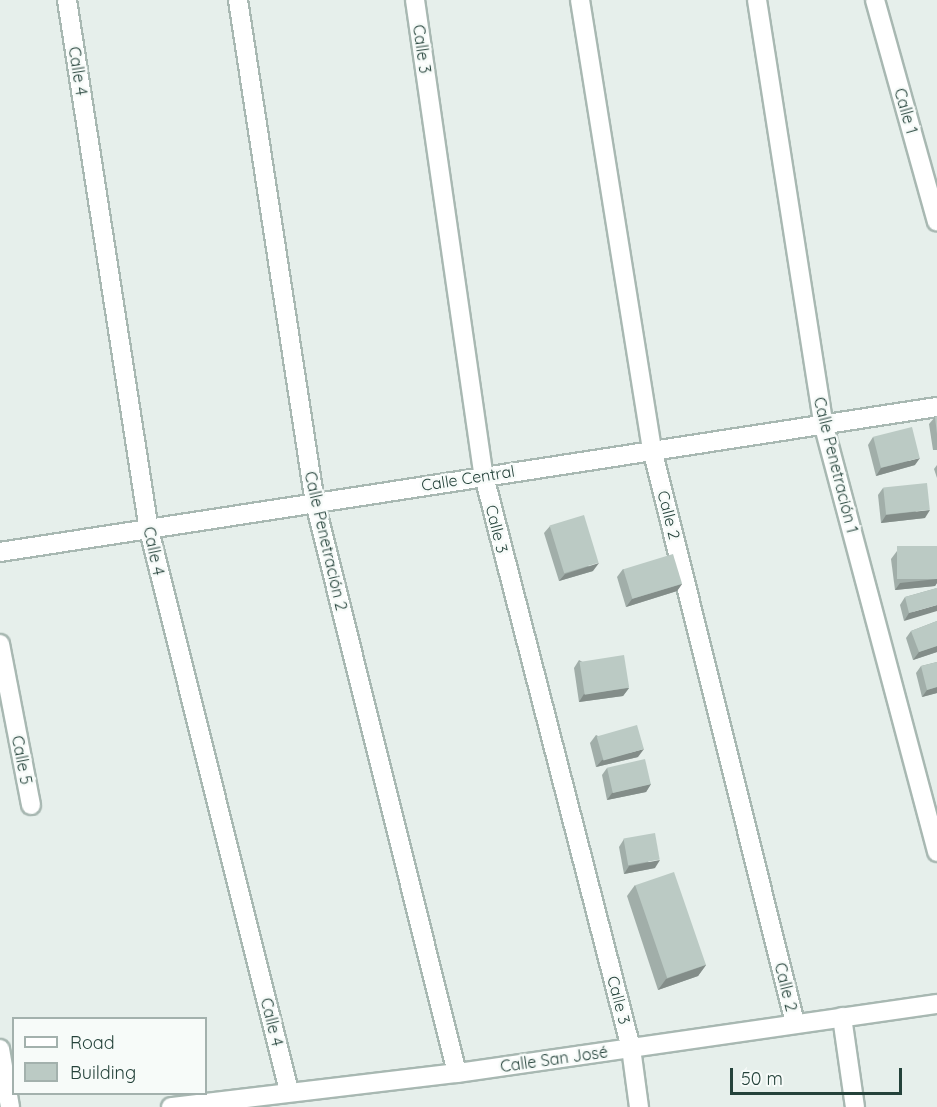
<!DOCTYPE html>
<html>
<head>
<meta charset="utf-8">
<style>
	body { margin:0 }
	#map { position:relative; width:937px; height:1107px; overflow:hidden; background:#e6efeb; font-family:Quicksand,sans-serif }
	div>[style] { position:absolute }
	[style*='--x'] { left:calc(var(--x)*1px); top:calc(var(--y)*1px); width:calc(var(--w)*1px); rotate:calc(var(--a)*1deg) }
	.roads { filter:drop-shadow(2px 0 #a8b8b2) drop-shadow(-2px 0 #a8b8b2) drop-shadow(0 2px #a8b8b2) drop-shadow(0 -2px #a8b8b2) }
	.minor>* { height:18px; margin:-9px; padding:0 9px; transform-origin:9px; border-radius:9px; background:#fff }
	.wall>* { inset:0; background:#a1aea9 }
	.shaded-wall>* { inset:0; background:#838d89 }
	.building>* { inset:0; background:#bbcac4; transform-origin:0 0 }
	span { translate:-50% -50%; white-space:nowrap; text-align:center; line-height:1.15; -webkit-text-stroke:5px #f7fbf9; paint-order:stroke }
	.street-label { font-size:16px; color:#24423a }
	.legend { position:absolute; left:12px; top:1017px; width:195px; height:78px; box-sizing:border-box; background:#f7fbf9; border:2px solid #a3b1ad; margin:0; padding:8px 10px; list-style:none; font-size:18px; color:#24423a }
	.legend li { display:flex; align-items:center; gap:12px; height:30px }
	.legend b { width:30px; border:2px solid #a3b1ad }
	.scale { position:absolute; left:730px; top:1068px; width:172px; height:27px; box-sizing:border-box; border:3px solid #24423a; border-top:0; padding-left:8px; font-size:18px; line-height:21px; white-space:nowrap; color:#24423a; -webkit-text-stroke:4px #f7fbf9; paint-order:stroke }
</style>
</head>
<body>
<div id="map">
	<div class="roads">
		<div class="minor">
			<i style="--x:67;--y:0;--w:536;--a:81.21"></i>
			<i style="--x:149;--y:530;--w:578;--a:75.99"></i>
			<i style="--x:238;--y:0;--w:509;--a:81.3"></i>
			<i style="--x:315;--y:503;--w:587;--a:76.01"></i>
			<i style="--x:415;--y:0;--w:481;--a:81.8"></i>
			<i style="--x:484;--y:476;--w:591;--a:75.59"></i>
			<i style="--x:631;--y:1048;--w:60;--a:82.3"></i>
			<i style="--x:580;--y:0;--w:455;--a:80.9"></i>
			<i style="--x:652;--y:449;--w:592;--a:76.01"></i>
			<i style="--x:757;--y:0;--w:428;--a:81.1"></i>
			<i style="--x:823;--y:423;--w:444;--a:75.1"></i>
			<i style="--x:875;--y:0;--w:230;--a:74.4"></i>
			<i style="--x:0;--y:552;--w:948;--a:-8.8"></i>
			<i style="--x:0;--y:644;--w:164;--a:79.1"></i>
			<i style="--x:842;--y:1017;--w:91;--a:81.8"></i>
			<i style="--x:0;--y:1049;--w:59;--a:80.2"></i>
			<i style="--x:171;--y:1107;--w:288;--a:-6.8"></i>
			<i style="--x:457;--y:1073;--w:485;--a:-8.2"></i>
		</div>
	</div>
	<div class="wall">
		<i style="clip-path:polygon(937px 416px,937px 450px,933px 450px,929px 424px,935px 417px)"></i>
		<i style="clip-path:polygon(873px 437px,915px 465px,876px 476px,868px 445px)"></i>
		<i style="clip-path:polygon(937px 465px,937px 478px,934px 469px)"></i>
		<i style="clip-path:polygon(883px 488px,925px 518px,881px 523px,878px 495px)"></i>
		<i style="clip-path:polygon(550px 526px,593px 571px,559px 581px,544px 533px)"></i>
		<i style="clip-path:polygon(937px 546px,937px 583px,935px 586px,895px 590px,891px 559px,897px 551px)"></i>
		<i style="clip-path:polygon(623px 569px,682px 584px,677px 591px,626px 607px,617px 577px)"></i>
		<i style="clip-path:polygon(937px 588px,904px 621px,900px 605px,905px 597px)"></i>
		<i style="clip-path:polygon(937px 621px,937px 652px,913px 660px,906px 638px,911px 631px)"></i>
		<i style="clip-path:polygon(579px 660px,629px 688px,623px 696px,579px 702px,574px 668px)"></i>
		<i style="clip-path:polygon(937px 662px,937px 693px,922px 697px,916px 673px,921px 666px)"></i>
		<i style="clip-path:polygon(596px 735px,638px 757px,596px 767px,590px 743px)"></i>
		<i style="clip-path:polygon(607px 768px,651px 784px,646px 792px,607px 800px,602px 775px)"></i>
		<i style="clip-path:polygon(624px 839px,655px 868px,624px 874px,619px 847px)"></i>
		<i style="clip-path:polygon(635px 885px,706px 965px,698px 976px,658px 990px,627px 896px)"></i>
	</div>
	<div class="shaded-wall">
		<i style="clip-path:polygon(920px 458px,915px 465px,876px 476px,881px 468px)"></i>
		<i style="clip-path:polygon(930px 510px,925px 518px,881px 523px,886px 515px)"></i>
		<i style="clip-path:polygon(599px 563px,593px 571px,559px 581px,565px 574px)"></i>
		<i style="clip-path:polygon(937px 579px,937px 583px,935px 586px,895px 590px,900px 583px)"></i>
		<i style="clip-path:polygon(682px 584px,677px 591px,626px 607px,632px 599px)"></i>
		<i style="clip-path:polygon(937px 605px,937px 611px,904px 621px,909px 613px)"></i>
		<i style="clip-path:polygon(937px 646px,937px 652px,913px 660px,919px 652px)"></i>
		<i style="clip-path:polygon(937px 687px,937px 693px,922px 697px,927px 690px)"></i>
		<i style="clip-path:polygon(629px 688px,623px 696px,579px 702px,584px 694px)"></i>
		<i style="clip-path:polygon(644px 749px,638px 757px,596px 767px,602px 760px)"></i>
		<i style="clip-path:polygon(651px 784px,646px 792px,607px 800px,612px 793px)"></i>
		<i style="clip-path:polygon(660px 860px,655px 868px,624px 874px,629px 866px)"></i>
		<i style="clip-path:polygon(706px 965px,698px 976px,658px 990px,666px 979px)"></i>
	</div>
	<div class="building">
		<i style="clip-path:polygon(937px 416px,937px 434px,935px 417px)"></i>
		<i style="left:912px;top:427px;width:32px;height:40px;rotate:76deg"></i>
		<i style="left:927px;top:483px;width:27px;height:44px;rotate:84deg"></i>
		<i style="left:584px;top:515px;width:50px;height:36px;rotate:73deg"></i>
		<i style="left:937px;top:546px;width:33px;height:40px;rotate:90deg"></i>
		<i style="left:673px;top:554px;width:31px;height:52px;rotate:73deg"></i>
		<i style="clip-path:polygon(937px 588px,937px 605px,909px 613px,905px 597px)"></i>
		<i style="clip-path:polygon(937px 621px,937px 646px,919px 652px,911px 631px)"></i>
		<i style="left:624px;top:655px;width:33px;height:45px;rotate:81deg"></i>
		<i style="clip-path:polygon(937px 662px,937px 687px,927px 690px,921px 666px)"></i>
		<i style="left:637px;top:725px;width:25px;height:42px;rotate:74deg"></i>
		<i style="left:645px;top:759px;width:26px;height:39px;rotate:77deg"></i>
		<i style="left:655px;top:833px;width:27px;height:32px;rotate:80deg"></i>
		<i style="left:674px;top:872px;width:98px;height:41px;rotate:71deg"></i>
	</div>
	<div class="street-label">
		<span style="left:422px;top:49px;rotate:82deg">Calle 3</span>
		<span style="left:78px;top:71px;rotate:81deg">Calle 4</span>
		<span style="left:906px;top:111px;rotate:74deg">Calle 1</span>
		<span style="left:836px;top:465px;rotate:76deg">Calle Penetración 1</span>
		<span style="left:468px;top:478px;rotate:-9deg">Calle Central</span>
		<span style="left:669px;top:515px;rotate:76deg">Calle 2</span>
		<span style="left:497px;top:529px;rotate:76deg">Calle 3</span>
		<span style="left:326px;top:541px;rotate:77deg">Calle Penetración 2</span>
		<span style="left:154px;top:551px;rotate:78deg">Calle 4</span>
		<span style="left:22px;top:760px;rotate:79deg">Calle 5</span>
		<span style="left:786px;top:987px;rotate:76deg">Calle 2</span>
		<span style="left:619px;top:1000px;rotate:75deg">Calle 3</span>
		<span style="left:272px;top:1022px;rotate:76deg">Calle 4</span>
		<span style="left:554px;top:1059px;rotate:-8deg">Calle San José</span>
	</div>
	<ul class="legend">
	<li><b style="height:8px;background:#fff"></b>Road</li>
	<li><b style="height:16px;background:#bbcac4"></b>Building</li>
	</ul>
	<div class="scale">50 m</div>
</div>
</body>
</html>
